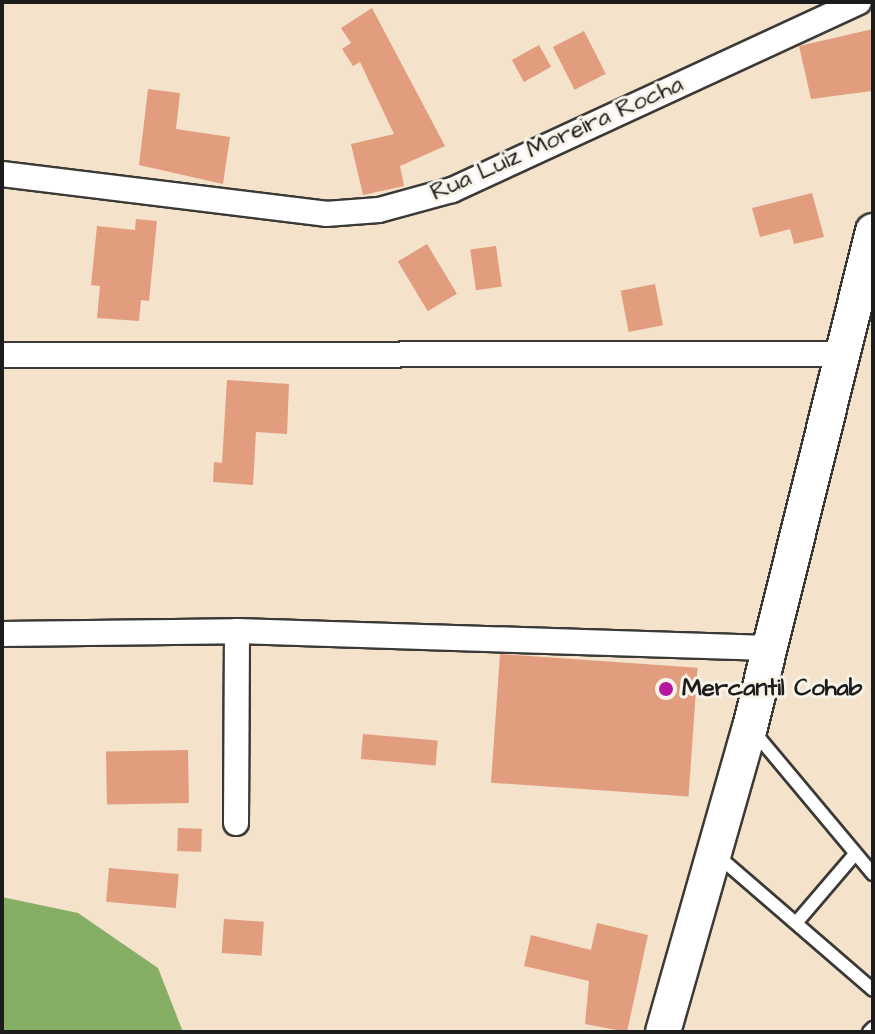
<!DOCTYPE html>
<html>
<head>
<meta charset="utf-8">
<style>
	body { margin:0 }
	#map { position:relative; width:875px; height:1034px; overflow:hidden; background:#f4e2cb; font-family:"Architects Daughter",sans-serif }
	div>[style] { position:absolute }
	[style*='--x'] { left:calc(var(--x)*1px); top:calc(var(--y)*1px); width:calc(var(--w)*1px); rotate:calc(var(--a)*1deg) }
	.forest>* { inset:0; background:#86ae65 }
	.building>* { inset:0; background:#e29d7f; transform-origin:0 0 }
	.roads { filter:drop-shadow(2px 0 #3c3a36) drop-shadow(-2px 0 #3c3a36) drop-shadow(0 2px #3c3a36) drop-shadow(0 -2px #3c3a36) }
	.lane>* { height:12px; margin:-6px; padding:0 6px; transform-origin:6px; border-radius:6px; background:#fff }
	.street>* { height:24px; margin:-12px; padding:0 12px; transform-origin:12px; border-radius:12px; background:#fff }
	.secondary>* { height:34px; margin:-17px; padding:0 17px; transform-origin:17px; border-radius:17px; background:#fff }
	.dots>* { width:22px; height:22px; translate:-50% -50%; box-sizing:border-box; border:4px solid #f7f3e8; border-radius:50% }
	span { translate:-50% -50%; white-space:nowrap; text-align:center; line-height:1.15; -webkit-text-stroke:6px #f7f3e8; paint-order:stroke }
	.street-label { font-size:24px; color:#1c1c1c }
	.poi-label { font-size:24px; color:#1c1c1c; font-weight:700 }
	.left { translate:0 -50%; text-align:left }
	.frame { position:absolute; inset:0; border:4px solid #1c1c1c; pointer-events:none }
</style>
</head>
<body>
<div id="map">
	<div class="forest">
		<i style="clip-path:polygon(2px 897px,78px 913px,158px 968px,183px 1032px,2px 1032px)"></i>
	</div>
	<div class="building">
		<i style="clip-path:polygon(372px 8px,445px 146px,400px 166px,404px 186px,363px 195px,351px 144px,394px 134px,360px 62px,353px 66px,342px 49px,351px 43px,341px 28px)"></i>
		<i style="clip-path:polygon(873px 29px,872px 91px,811px 99px,799px 46px)"></i>
		<i style="left:584px;top:31px;width:48px;height:35px;rotate:63deg"></i>
		<i style="left:539px;top:45px;width:25px;height:31px;rotate:61deg"></i>
		<i style="clip-path:polygon(148px 89px,180px 93px,176px 129px,230px 137px,223px 184px,139px 165px)"></i>
		<i style="clip-path:polygon(812px 193px,824px 237px,794px 244px,790px 229px,760px 237px,752px 208px)"></i>
		<i style="clip-path:polygon(136px 219px,157px 221px,149px 301px,141px 300px,139px 321px,97px 318px,100px 286px,91px 285px,97px 226px,135px 230px)"></i>
		<i style="left:427px;top:244px;width:58px;height:34px;rotate:59deg"></i>
		<i style="left:496px;top:246px;width:41px;height:26px;rotate:82deg"></i>
		<i style="left:655px;top:284px;width:42px;height:35px;rotate:79deg"></i>
		<i style="clip-path:polygon(227px 380px,289px 384px,287px 434px,256px 432px,253px 485px,213px 482px,214px 462px,222px 463px)"></i>
		<i style="left:500px;top:654px;width:198px;height:129px;rotate:4deg"></i>
		<i style="left:363px;top:734px;width:75px;height:25px;rotate:5deg"></i>
		<i style="left:188px;top:750px;width:53px;height:82px;rotate:89deg"></i>
		<i style="left:178px;top:828px;width:24px;height:23px;rotate:2deg"></i>
		<i style="left:109px;top:868px;width:70px;height:34px;rotate:5deg"></i>
		<i style="left:224px;top:919px;width:40px;height:34px;rotate:4deg"></i>
		<i style="clip-path:polygon(597px 923px,648px 935px,627px 1032px,585px 1024px,589px 981px,524px 966px,531px 935px,591px 950px)"></i>
	</div>
	<div class="roads">
		<div class="lane">
			<i style="--x:755;--y:733;--w:184;--a:50.1"></i>
			<i style="--x:718;--y:856;--w:205;--a:40.8"></i>
			<i style="--x:796;--y:923;--w:91;--a:-49.5"></i>
			<i style="--x:869;--y:1032;--w:6;--a:-45"></i>
		</div>
		<div class="street">
			<i style="--x:2;--y:174;--w:326;--a:7"></i>
			<i style="--x:326;--y:214;--w:53;--a:-4.3"></i>
			<i style="--x:379;--y:210;--w:76;--a:-15.3"></i>
			<i style="--x:452;--y:190;--w:448;--a:-24.8"></i>
			<i style="--x:2;--y:355;--w:840;--a:-0.07"></i>
			<i style="--x:2;--y:634;--w:235;--a:-0.7"></i>
			<i style="--x:237;--y:631;--w:532;--a:1.83"></i>
			<i style="--x:236;--y:823;--w:192;--a:-89.7"></i>
		</div>
		<div class="secondary">
			<i style="--x:663;--y:1032;--w:317;--a:-74.1"></i>
			<i style="--x:750;--y:727;--w:511;--a:-76.07"></i>
		</div>
	</div>
	<div class="dots">
		<i style="left:666px;top:689px;background:#b5179e"></i>
	</div>
	<div class="street-label">
		<span style="left:557px;top:139px;rotate:-24deg">Rua Luiz Moreira Rocha</span>
	</div>
	<div class="poi-label">
		<span class="left" style="left:682px;top:689px">Mercantil Cohab</span>
	</div>
	<div class="frame"></div>
</div>
</body>
</html>
